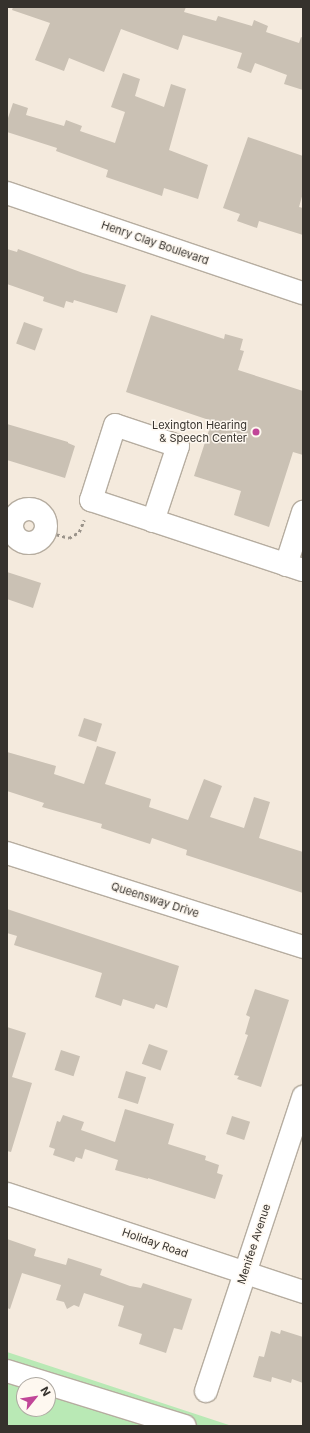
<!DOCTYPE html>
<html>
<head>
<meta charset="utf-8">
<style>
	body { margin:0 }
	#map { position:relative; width:310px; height:1433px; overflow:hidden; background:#f4eadd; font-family:Inter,sans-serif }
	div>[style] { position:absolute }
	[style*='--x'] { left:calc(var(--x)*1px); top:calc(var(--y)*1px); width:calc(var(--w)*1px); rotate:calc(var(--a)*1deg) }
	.green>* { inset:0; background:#b9e9b5 }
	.building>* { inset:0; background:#cac1b4; transform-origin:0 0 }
	.path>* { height:2.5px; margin-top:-1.25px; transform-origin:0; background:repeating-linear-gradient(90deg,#9b948b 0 3px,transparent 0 6px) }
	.roads { filter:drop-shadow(1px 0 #b6ada0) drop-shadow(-1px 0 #b6ada0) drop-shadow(0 1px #b6ada0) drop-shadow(0 -1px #b6ada0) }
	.minor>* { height:22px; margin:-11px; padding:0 11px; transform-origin:11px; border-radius:11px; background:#fff }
	.minor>.ring { margin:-11px; padding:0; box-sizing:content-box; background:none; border:22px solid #fff; border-radius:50% }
	.dots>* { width:11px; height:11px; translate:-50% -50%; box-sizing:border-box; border:2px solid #fef8f0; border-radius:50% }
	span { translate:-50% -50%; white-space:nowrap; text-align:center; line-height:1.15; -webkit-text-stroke:3px #fef8f0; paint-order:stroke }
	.street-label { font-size:11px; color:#36322d }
	.poi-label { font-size:11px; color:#36322d }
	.right { translate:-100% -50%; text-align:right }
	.frame { position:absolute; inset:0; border:8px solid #36322d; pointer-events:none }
	.north { position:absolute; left:16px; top:1377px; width:40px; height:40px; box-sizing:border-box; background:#fef8f0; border:1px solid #aea9a2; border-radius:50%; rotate:60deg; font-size:11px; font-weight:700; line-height:16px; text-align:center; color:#36322d }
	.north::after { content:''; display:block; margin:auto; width:14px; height:18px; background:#c14698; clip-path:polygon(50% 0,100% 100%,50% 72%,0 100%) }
</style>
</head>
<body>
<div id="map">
	<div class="green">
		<i style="clip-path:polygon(evenodd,7px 1352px,232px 1426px,7px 1426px,7px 1352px,24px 1385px,48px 1385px,48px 1409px,24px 1409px,24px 1385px)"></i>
	</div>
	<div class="building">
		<i style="clip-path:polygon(13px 7px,186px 7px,184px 12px,216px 21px,218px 16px,252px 26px,254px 20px,268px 26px,266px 32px,299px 43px,301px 37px,303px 38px,303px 90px,284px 84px,287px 75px,255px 63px,251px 73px,237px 68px,242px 53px,183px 35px,178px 50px,121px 29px,104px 72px,69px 58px,64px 71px,35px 60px,50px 23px,12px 10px)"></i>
		<i style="clip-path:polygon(123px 73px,140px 79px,135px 96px,164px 107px,171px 84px,186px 89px,169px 150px,208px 165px,198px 199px,164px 188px,162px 196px,106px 177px,108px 170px,56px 151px,57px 148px,7px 132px,7px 121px,13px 103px,28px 108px,26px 115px,64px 126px,66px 120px,82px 126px,80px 131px,115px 143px,125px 112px,111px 107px)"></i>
		<i style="clip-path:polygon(248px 137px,303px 156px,303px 193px,299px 207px,303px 208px,303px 235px,259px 221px,257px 228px,237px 221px,240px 214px,223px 208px)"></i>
		<i style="clip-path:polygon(7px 249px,17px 252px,18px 249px,83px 273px,126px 285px,117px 313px,74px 300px,73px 303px,66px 301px,64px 308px,43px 301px,44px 297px,7px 284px)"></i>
		<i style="clip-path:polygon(151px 315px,224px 339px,225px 334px,243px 339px,240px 350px,244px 351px,238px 370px,303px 391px,303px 455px,293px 452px,269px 527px,234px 515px,241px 491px,194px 476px,212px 421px,126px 392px)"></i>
		<i style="left:24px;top:322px;width:20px;height:23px;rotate:20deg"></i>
		<i style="clip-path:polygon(7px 424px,68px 442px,68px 443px,75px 446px,65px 478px,7px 460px)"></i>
		<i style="clip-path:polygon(7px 572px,41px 583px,33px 608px,7px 599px)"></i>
		<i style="left:84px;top:718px;width:19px;height:19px;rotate:18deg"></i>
		<i style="clip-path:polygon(97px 746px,116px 752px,105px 784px,151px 799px,149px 807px,188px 820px,204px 779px,222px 786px,210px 817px,244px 828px,254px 797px,270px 802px,259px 838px,303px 852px,303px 893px,186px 855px,187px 850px,152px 838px,150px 844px,101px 828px,102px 824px,42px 807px,44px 803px,7px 791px,7px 752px,56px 766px,54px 774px,84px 784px)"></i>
		<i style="clip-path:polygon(7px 909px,179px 966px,167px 1008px,156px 1004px,154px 1009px,123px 999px,121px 1006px,95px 997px,102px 973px,14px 945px,17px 936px,7px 933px)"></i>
		<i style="clip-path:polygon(255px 989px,289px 1000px,261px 1087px,237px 1079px,239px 1076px,234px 1075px,248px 1035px,245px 1034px,250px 1017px,246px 1015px)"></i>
		<i style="clip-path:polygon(7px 1027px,26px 1033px,12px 1077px,32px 1083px,11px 1152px,7px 1151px)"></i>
		<i style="left:149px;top:1044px;width:20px;height:21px;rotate:20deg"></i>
		<i style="left:61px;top:1050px;width:20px;height:21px;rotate:18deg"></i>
		<i style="left:126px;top:1071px;width:21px;height:28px;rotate:17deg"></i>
		<i style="clip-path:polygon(125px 1109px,174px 1124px,168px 1144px,206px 1156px,205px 1160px,219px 1165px,217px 1173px,223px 1175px,215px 1199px,148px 1178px,148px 1179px,115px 1170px,118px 1160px,85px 1149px,82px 1159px,76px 1157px,74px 1162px,53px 1155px,55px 1149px,49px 1147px,57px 1121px,60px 1122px,63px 1115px,84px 1122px,81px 1130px,115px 1142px)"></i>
		<i style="left:232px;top:1116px;width:19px;height:19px;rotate:18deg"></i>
		<i style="clip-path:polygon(7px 1239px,36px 1249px,34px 1256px,66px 1265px,68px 1258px,102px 1269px,100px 1275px,130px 1286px,141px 1288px,143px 1283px,192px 1299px,182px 1330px,174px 1328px,166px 1353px,139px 1344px,142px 1334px,118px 1326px,124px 1306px,84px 1293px,79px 1307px,74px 1305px,67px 1309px,64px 1302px,56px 1300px,61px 1285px,22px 1273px,10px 1309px,7px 1308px)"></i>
		<i style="clip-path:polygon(281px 1330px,303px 1337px,303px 1383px,292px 1379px,291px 1383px,272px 1377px,271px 1382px,253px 1377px,259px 1356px,264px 1357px,271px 1331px,280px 1334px)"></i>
	</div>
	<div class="path">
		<i style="--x:45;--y:531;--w:25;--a:16"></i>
		<i style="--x:69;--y:538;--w:12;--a:-31"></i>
		<i style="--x:79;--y:532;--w:13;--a:-67"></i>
	</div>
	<div class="roads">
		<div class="minor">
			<i style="--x:7;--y:193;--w:312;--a:18.7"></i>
			<i class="ring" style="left:12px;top:509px;width:12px;height:12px"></i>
			<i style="--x:153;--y:521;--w:79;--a:-71.6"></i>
			<i style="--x:178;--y:446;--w:66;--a:-161.6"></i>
			<i style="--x:115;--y:425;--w:79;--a:107.7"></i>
			<i style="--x:91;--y:500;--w:223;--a:18.3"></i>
			<i style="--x:286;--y:565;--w:56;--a:-72.2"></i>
			<i style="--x:7;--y:853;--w:311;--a:17.6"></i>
			<i style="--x:7;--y:1194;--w:312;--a:18.3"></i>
			<i style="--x:7;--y:1371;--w:186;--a:17.2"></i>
			<i style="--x:206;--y:1391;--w:310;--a:-71.7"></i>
		</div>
	</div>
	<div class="dots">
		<i style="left:256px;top:432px;background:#c14698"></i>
	</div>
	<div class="street-label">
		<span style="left:155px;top:243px;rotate:19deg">Henry Clay Boulevard</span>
		<span style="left:155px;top:900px;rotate:18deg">Queensway Drive</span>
		<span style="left:155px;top:1243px;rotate:19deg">Holiday Road</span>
		<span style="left:254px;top:1244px;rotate:-72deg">Menifee Avenue</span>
	</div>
	<div class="poi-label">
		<span class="right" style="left:247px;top:432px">Lexington Hearing<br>&amp; Speech Center</span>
	</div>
	<div class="frame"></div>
	<div class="north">N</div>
</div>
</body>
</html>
